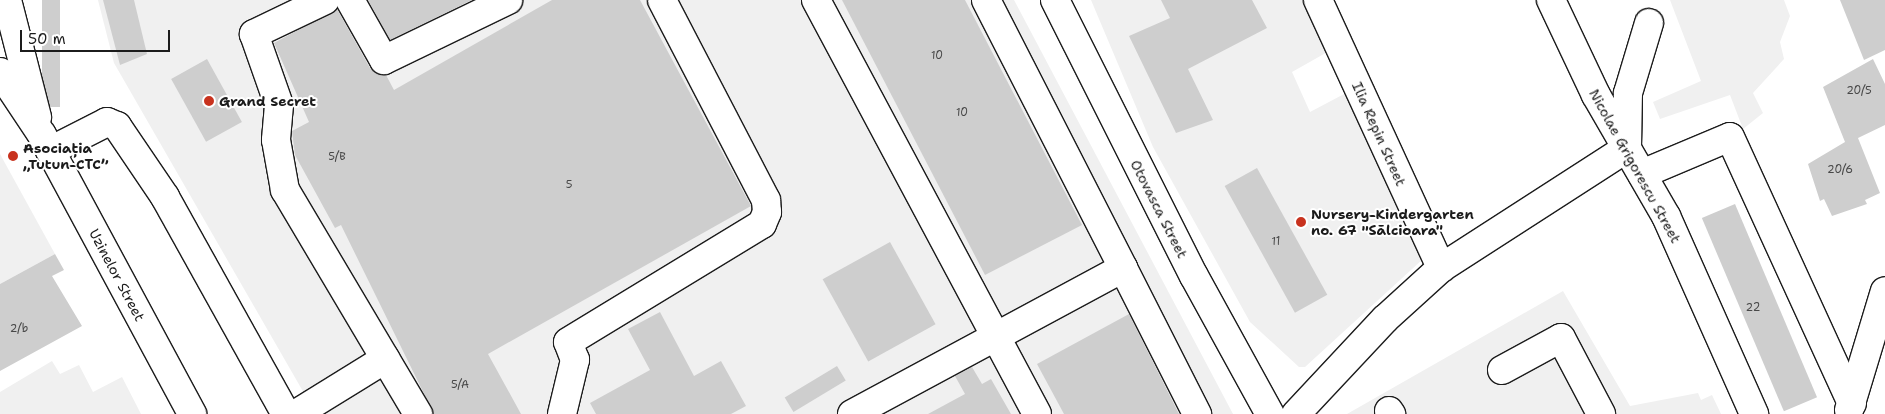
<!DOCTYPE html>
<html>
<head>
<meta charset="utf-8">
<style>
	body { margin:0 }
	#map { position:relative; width:1885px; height:414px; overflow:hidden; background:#fff; font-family:"Shantell Sans",sans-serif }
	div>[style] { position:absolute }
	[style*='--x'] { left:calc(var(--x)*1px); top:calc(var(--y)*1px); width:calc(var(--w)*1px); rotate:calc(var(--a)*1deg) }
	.built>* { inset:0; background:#f0f0f0 }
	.building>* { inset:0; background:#cecece; transform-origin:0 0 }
	.roads { filter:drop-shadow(1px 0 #1c1c1c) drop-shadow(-1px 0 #1c1c1c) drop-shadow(0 1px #1c1c1c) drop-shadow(0 -1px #1c1c1c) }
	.minor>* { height:28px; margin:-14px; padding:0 14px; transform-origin:14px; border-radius:14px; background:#fff }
	.major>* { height:28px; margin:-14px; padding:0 14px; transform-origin:14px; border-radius:14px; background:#fff }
	.dots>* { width:14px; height:14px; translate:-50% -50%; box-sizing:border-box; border:2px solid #fff; border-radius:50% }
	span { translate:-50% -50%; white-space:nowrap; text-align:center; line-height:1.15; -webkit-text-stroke:4px #fff; paint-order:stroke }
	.number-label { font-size:11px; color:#484848 }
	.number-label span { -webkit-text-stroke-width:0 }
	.poi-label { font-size:14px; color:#1c1c1c; font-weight:700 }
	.left { translate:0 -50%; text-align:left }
	.street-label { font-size:14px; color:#1c1c1c }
	.scale { position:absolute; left:20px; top:30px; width:150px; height:22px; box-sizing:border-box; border:2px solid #1c1c1c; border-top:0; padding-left:6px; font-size:15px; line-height:18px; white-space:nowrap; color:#1c1c1c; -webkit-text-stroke:4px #fff; paint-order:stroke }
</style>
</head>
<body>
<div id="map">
	<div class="built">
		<i style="clip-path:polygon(98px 0,1014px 0,1233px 414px,316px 414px,114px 63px)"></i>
		<i style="clip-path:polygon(1091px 0,1308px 0,1331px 50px,1292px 72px,1310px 112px,1346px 93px,1423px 259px,1305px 367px,1299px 367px,1250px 322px,1153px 147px)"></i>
		<i style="clip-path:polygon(1670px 0,1784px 0,1790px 16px,1780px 42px,1784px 59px,1753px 93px,1763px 113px,1743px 129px,1730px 95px,1660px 119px,1653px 102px,1701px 81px)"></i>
		<i style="clip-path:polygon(0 154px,55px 254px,0 284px)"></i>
		<i style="clip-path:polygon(1563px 291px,1630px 406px,1698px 393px,1701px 400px,1712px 395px,1721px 414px,1347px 414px)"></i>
		<i style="clip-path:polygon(52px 361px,60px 374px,79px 365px,93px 392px,122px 377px,141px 414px,0 414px,0 392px)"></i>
	</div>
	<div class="building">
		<i style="left:42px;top:0;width:18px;height:107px"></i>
		<i style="clip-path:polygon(103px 0,134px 0,147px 54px,120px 65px)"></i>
		<i style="clip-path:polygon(368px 0,472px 0,390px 40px)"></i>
		<i style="clip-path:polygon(552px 0,640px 0,751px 206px,488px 354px,521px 414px,434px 414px,341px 225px,335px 228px,295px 155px,292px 131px,309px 122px,274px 43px,337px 9px,370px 68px,386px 75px,394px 90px)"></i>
		<i style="clip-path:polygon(842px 0,965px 0,1082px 225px,985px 275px)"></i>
		<i style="clip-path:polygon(1161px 0,1252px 0,1267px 28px,1188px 69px,1213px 120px,1176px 133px,1129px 36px,1170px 18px)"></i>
		<i style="clip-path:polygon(1840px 0,1885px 0,1885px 50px,1864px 60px)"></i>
		<i style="left:207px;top:59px;width:72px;height:41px;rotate:61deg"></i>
		<i style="clip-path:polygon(1873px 59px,1885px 84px,1885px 125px,1858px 138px,1880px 193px,1865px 200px,1867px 204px,1832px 216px,1824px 199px,1820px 201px,1808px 164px,1845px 142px,1823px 87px)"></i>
		<i style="left:1257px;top:168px;width:145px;height:37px;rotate:61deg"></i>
		<i style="left:1735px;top:204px;width:210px;height:36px;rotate:67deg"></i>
		<i style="left:890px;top:242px;width:94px;height:77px;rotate:61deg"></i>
		<i style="clip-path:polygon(55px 254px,64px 270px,52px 276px,82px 326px,0 371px,0 284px)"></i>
		<i style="clip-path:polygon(660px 312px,694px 376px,721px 361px,746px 406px,731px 414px,596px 414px,590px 403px,650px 370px,628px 329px)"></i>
		<i style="clip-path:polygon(1129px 314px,1179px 414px,1064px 414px,1037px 364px)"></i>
		<i style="left:837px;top:366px;width:17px;height:61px;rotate:59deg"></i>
		<i style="clip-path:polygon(972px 367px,982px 384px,991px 379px,1011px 414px,928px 414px,965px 394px,955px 376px)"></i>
	</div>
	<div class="roads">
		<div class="minor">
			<i style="--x:325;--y:0;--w:79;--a:154.4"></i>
			<i style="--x:254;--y:34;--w:75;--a:70.6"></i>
			<i style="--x:279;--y:105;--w:35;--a:95"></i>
			<i style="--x:276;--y:140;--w:51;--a:79.8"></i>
			<i style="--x:285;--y:190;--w:261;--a:59.3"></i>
			<i style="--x:350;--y:0;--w:69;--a:60.5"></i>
			<i style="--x:384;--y:60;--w:138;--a:-25.8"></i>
			<i style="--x:816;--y:0;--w:469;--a:61.9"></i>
			<i style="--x:986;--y:0;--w:301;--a:62.9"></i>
			<i style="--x:1055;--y:0;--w:309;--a:63.3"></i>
			<i style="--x:1194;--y:276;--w:158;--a:61.2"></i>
			<i style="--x:1318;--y:0;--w:295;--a:65.3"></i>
			<i style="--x:1551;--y:0;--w:105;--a:64.7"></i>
			<i style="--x:1596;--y:95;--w:140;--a:60"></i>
			<i style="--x:1666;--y:216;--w:217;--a:66"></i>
			<i style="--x:50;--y:151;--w:64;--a:-27"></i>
			<i style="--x:107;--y:122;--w:11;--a:22"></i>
			<i style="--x:117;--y:126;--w:86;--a:55.9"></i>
			<i style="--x:165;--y:197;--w:248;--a:60.9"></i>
			<i style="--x:1642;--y:174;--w:95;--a:-22.8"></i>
			<i style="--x:1730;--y:137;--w:293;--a:65.4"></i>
			<i style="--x:1502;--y:370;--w:67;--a:-28.5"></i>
			<i style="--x:1561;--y:338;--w:86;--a:62.2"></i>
			<i style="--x:1849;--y:410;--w:124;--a:-73.2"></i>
			<i style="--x:1389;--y:411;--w:4;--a:56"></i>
			<i style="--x:296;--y:414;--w:105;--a:-31.7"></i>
			<i style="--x:562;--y:414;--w:56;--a:-76.5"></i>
			<i style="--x:575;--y:360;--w:19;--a:-111"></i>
			<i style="--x:568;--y:342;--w:227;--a:-31.3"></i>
			<i style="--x:762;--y:224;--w:13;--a:-67"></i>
			<i style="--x:767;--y:212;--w:12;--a:-95"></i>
			<i style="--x:766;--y:200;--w:225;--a:-117.5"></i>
			<i style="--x:852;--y:414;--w:308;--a:-28.3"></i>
			<i style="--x:1123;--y:268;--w:164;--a:63.1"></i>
			<i style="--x:1296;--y:414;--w:130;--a:-46.9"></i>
			<i style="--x:1385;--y:319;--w:76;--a:-42.3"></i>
			<i style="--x:1441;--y:268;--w:221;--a:-32.8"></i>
			<i style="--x:1627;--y:148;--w:55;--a:-89"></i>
			<i style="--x:1628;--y:93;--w:73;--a:-73.3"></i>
		</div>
		<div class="major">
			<i style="--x:7;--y:0;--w:121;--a:75.6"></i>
			<i style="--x:0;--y:72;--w:76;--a:56.3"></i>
			<i style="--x:42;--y:135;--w:317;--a:61.7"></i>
		</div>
	</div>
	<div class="dots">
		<i style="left:209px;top:101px;background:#c8321e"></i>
		<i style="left:13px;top:156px;background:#c8321e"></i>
		<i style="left:1301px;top:222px;background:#c8321e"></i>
	</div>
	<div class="number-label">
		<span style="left:937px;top:56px">10</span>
		<span style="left:1859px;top:91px">20/5</span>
		<span style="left:962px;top:113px">10</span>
		<span style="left:337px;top:157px">5/B</span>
		<span style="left:1840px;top:170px">20/6</span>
		<span style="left:569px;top:185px">5</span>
		<span style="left:1276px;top:242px">11</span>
		<span style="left:1753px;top:308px">22</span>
		<span style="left:19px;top:329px">2/b</span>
		<span style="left:460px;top:385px">5/A</span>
	</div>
	<div class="poi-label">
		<span class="left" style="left:219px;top:101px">Grand Secret</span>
		<span class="left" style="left:23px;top:156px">Asociația<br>„Tutun-CTC”</span>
		<span class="left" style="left:1311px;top:222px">Nursery-Kindergarten<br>no. 67 "Sălcioara"</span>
	</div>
	<div class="street-label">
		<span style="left:1379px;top:134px;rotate:66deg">Ilia Repin Street</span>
		<span style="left:1635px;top:166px;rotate:61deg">Nicolae Grigorescu Street</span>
		<span style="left:1159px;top:209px;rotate:63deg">Otovasca Street</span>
		<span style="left:117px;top:275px;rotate:62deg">Uzinelor Street</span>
	</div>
	<div class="scale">50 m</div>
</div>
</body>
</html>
